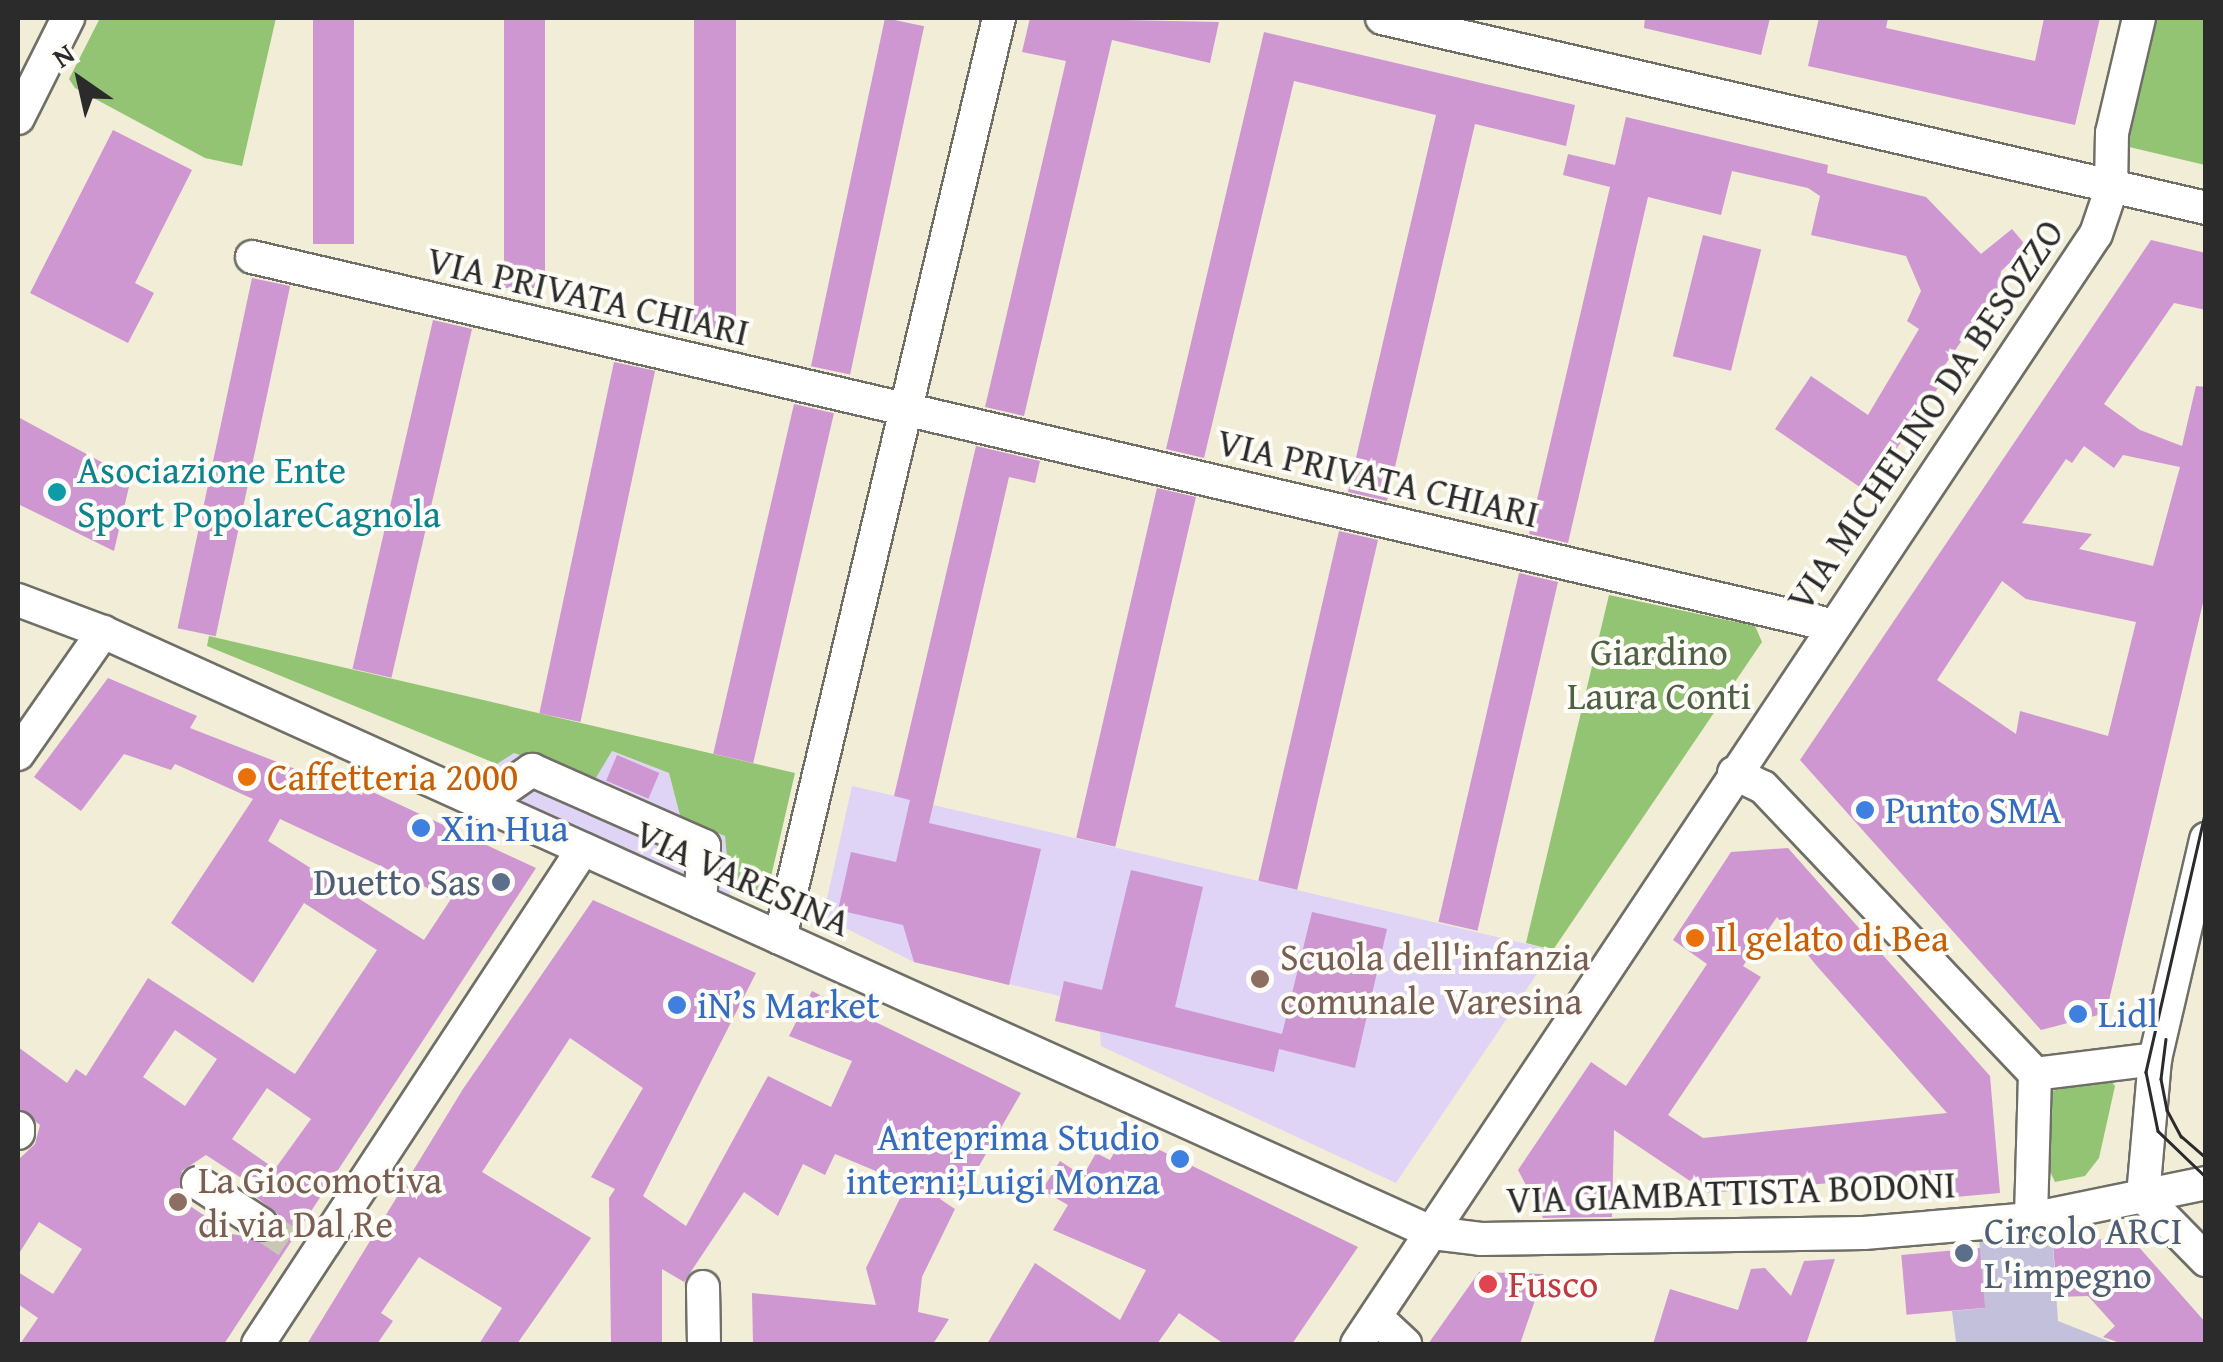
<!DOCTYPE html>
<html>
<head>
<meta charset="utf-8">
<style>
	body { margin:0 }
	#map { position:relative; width:2223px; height:1362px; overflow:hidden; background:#f1edd7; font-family:"Gentium Book Plus",serif }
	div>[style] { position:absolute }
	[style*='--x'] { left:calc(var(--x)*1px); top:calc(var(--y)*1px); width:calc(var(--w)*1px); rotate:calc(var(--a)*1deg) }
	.built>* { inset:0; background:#dfd4f5 }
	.industrial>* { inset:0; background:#c3c0db }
	.green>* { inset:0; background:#93c474 }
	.building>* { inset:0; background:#ce97d1; transform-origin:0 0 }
	.minor-tunnel>* { height:32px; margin-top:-16px; transform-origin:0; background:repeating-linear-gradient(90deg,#c9c6b5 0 32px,transparent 0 48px) }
	.roads { filter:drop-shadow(2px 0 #706f67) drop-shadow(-2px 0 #706f67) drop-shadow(0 2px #706f67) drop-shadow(0 -2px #706f67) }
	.minor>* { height:32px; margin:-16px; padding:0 16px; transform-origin:16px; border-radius:16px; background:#fff }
	.tram>* { height:2.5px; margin:-1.25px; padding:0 1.25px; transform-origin:1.25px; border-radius:1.25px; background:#2b2b2b }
	.dots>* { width:28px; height:28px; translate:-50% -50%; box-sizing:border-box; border:5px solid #fdfcf7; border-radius:50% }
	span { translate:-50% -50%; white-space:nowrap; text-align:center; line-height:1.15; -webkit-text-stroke:8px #fdfcf7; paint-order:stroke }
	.street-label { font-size:38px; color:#2b2b2b }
	.culture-label { font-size:38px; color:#0d838f }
	.left { translate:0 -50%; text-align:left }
	.park-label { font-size:38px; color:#4f6145 }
	.food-label { font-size:38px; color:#c56008 }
	.shop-label { font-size:38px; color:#366cbe }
	.right { translate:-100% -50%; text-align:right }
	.service-label { font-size:38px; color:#4e5e75 }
	.education-label { font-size:38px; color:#785e54 }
	.health-label { font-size:38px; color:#be3a42 }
	.frame { position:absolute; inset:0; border:20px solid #2b2b2b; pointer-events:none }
	.north { position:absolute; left:30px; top:30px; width:100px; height:100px; -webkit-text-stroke:8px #fdfcf7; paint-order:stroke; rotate:326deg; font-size:28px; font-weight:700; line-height:40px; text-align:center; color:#2b2b2b }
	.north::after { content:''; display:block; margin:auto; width:35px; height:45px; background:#2b2b2b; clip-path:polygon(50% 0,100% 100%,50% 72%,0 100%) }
</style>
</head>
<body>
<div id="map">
	<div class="built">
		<i style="clip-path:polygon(611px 751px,669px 773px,681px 818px,725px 836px,732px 919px,454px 790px,514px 753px,593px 781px)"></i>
		<i style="clip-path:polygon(852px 786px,1553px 950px,1396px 1183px,1101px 1046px,1100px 1032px,1055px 1021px,1060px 996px,914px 962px,823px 917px)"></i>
	</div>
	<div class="industrial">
		<i style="clip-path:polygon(2051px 1218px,2058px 1321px,2116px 1344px,1956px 1342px,1952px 1311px,1985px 1308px,1978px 1226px)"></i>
	</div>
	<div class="green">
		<i style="clip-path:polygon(100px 18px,276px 18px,242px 166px,205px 158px,75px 88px,69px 79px)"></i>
		<i style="clip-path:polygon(2155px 18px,2205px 18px,2205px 165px,2125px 146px)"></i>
		<i style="clip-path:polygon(1609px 595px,1755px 626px,1762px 642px,1553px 950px,1526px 943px)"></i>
		<i style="clip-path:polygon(209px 636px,795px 773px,767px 894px,729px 881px,725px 836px,681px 819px,669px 773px,612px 751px,594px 781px,514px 753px,497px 764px,207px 646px)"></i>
		<i style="clip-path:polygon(2108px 1078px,2115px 1086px,2099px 1158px,2085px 1176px,2055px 1182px,2047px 1165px,2044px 1100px,2052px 1091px)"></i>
	</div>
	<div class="building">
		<i style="left:313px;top:18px;width:41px;height:226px"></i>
		<i style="left:504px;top:18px;width:41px;height:270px"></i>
		<i style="left:694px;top:18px;width:42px;height:313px"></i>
		<i style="left:885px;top:18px;width:40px;height:356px;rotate:12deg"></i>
		<i style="clip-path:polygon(1030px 18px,1219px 22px,1210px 63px,1112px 40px,1024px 416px,985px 407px,1066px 61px,1022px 52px)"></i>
		<i style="clip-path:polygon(1645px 18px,1770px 18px,1761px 55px,1644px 28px)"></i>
		<i style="clip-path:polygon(1819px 18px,1888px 18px,1886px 28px,2035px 61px,2044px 18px,2100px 18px,2075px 125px,1808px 66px)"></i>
		<i style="clip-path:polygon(1264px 32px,1575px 105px,1566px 146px,1475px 124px,1387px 501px,1348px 492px,1436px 115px,1294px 81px,1204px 458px,1166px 449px)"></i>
		<i style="clip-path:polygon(1626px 117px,1828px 165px,1827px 173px,1926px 197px,1981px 254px,2012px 229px,2028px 248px,2001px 271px,1999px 286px,1934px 381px,1940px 385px,1867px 492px,1775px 429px,1811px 376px,1868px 415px,1919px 329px,1907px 321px,1921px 291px,1906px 256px,1811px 235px,1820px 196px,1808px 188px,1732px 171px,1721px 215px,1648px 197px,1568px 543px,1529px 534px,1610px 187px,1563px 175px,1568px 154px,1615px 165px)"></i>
		<i style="clip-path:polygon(113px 130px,192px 170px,135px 283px,154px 293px,128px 343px,30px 293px)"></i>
		<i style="left:1703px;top:235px;width:60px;height:125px;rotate:14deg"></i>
		<i style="clip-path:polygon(evenodd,2151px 240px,2206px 253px,2206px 310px,2174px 303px,2104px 404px,2140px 430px,2182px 446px,2196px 386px,2206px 387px,2206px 590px,2106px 1013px,2041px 1030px,1800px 760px,2151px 240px,2084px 446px,2114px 468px,2123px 455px,2180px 467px,2153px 566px,2079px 549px,2092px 534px,2022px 523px,2066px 459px,2072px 463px,2084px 446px,2151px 240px,2002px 581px,2026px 599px,2136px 622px,2108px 736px,2020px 711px,2016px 734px,1937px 680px,2002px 581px)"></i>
		<i style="left:252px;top:278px;width:39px;height:358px;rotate:12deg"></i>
		<i style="left:433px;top:320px;width:40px;height:358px;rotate:13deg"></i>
		<i style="left:614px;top:362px;width:42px;height:359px;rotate:12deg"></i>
		<i style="left:794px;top:404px;width:41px;height:359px;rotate:13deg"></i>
		<i style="clip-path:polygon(18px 417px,131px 478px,114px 551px,18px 504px)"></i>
		<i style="clip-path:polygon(976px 446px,1040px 461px,1035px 483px,1009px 477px,929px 823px,1041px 849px,1009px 985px,914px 962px,903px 925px,838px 910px,851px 852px,896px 862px,910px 800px,894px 796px)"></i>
		<i style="left:1157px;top:488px;width:40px;height:359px;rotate:13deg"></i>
		<i style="left:1339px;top:531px;width:40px;height:359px;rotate:13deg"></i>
		<i style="left:1519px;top:573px;width:40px;height:358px;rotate:13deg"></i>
		<i style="clip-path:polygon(evenodd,108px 678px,197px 716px,190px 728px,362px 795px,364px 788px,536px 868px,224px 1344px,20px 1344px,38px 1318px,18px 1304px,18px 1272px,53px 1294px,82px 1249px,39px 1222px,18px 1255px,18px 1160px,35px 1144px,40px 1125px,18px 1108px,18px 1047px,67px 1083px,76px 1069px,86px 1076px,148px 978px,295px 1074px,377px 950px,304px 903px,253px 983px,171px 923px,253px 799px,175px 764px,171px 770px,124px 754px,81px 811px,34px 777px,108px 678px,280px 819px,451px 899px,424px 940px,268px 841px,280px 819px,108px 678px,175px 1030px,217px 1059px,185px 1106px,143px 1077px,175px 1030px,108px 678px,267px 1088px,311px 1119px,275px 1169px,232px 1139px,267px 1088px,108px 678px,206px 1155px,260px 1190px,256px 1197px,278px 1214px,281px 1226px,271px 1241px,232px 1234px,178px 1198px,182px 1171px,206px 1155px)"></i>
		<i style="left:617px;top:755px;width:46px;height:28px;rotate:23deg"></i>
		<i style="clip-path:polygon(evenodd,1788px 848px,1990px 1076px,2000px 1193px,1944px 1198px,1943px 1174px,1708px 1193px,1614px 1130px,1612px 1217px,1543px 1218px,1518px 1170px,1591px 1062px,1626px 1086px,1707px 964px,1673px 940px,1731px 852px,1788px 848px,1777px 917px,1816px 965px,1947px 1113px,1703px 1138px,1668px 1115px,1761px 977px,1743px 966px,1777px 917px)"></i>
		<i style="clip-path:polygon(1131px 870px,1203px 887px,1175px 1007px,1282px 1034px,1312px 912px,1387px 929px,1355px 1068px,1279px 1049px,1274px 1072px,1055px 1021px,1064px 981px,1102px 990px)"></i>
		<i style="clip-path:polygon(593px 900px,756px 973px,643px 1196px,686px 1226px,768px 1076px,831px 1107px,852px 1061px,789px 1036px,812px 991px,1021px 1093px,964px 1192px,948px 1185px,940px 1199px,955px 1209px,922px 1277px,918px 1312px,949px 1319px,933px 1344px,753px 1344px,752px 1293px,876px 1305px,866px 1268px,907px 1184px,835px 1154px,825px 1175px,803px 1164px,778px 1216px,744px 1192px,684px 1282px,662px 1269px,662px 1344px,611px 1344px,609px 1198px,615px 1189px,591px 1177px,643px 1088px,570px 1038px,482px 1172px,591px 1238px,517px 1344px,479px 1344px,502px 1308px,419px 1257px,381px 1313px,393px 1321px,377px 1344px,307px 1344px,463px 1089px)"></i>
		<i style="clip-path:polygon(1125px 1133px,1358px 1247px,1292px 1344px,1224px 1344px,1179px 1313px,1157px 1344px,987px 1344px,1035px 1263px,1120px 1320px,1146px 1270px,1053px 1230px,1068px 1205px,1042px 1190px,1060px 1161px,1083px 1176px,1096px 1153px,1110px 1160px)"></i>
		<i style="clip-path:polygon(2130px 1237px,2206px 1323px,2206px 1344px,2123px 1344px,2103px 1337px,2115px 1326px,2088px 1296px,2057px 1297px,2053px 1243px)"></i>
		<i style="left:1980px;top:1248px;width:60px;height:79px;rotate:85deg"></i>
		<i style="clip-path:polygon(1835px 1259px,1806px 1344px,1653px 1344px,1670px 1289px,1738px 1310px,1751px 1269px,1765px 1268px,1791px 1296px,1804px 1261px)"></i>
		<i style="clip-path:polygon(1479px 1272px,1544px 1274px,1520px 1344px,1428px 1344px)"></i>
	</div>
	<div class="minor-tunnel">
		<i style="--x:261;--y:1224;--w:37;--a:34"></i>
	</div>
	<div class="roads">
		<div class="minor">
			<i style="--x:1382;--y:18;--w:846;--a:12.98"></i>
			<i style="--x:18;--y:118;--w:112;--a:-63.4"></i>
			<i style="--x:252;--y:257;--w:1621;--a:13.12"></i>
			<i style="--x:18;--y:600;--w:91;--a:20.6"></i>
			<i style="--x:103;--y:632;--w:1459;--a:24.32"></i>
			<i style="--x:1433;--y:1233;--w:48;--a:7.1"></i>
			<i style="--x:1481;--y:1239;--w:383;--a:-0.9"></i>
			<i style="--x:1864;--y:1233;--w:168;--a:-4.8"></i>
			<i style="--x:2031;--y:1219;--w:179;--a:-11.6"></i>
			<i style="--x:18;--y:754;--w:149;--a:-55.1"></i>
			<i style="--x:1734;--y:773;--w:32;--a:26"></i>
			<i style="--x:1763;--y:787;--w:395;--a:46.5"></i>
			<i style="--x:2035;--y:1074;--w:145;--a:91.6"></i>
			<i style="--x:483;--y:804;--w:60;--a:-34.8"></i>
			<i style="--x:532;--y:770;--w:188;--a:23.8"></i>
			<i style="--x:704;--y:846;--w:56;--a:94.1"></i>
			<i style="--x:780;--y:938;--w:946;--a:-76.61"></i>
			<i style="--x:2035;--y:1074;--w:121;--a:-7.1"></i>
			<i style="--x:18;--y:1128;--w:5;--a:90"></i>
			<i style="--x:198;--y:1183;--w:75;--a:33.1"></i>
			<i style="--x:2143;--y:1196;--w:138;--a:-85"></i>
			<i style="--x:2155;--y:1059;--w:226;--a:-76.9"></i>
			<i style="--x:2143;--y:1196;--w:90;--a:45.5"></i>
			<i style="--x:703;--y:1287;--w:57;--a:89"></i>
			<i style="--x:1376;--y:1317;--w:40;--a:43"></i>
			<i style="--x:258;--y:1344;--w:592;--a:-56.71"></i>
			<i style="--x:1357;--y:1344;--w:1333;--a:-56.35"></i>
			<i style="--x:2096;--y:234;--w:46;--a:-71.2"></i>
			<i style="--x:2111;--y:190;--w:57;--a:-89"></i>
			<i style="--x:2112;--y:133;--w:118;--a:-76.8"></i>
		</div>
	</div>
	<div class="tram">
		<i style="--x:2206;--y:810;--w:269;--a:102.9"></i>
		<i style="--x:2146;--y:1072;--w:60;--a:78.5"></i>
		<i style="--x:2158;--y:1131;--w:66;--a:43.8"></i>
		<i style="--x:2166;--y:1039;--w:40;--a:97.1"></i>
		<i style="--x:2161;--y:1079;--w:32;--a:79"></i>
		<i style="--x:2167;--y:1110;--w:30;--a:62"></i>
		<i style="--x:2181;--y:1136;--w:33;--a:41"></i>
	</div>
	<div class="dots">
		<i style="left:57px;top:492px;background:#0f9aa8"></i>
		<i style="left:247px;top:777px;background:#e8710a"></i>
		<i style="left:1865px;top:810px;background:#3f7fe0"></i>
		<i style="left:421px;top:828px;background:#3f7fe0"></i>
		<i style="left:501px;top:882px;background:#5c6f8a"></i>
		<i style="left:1695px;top:938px;background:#e8710a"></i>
		<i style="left:1260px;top:979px;background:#8d6e63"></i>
		<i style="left:677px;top:1005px;background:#3f7fe0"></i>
		<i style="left:2078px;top:1014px;background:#3f7fe0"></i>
		<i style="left:1180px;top:1159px;background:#3f7fe0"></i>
		<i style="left:178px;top:1202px;background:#8d6e63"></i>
		<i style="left:1964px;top:1253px;background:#5c6f8a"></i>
		<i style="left:1488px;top:1284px;background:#e0444e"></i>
	</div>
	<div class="street-label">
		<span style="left:588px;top:296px;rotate:13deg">VIA PRIVATA CHIARI</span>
		<span style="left:1925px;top:415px;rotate:-56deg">VIA MICHELINO DA BESOZZO</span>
		<span style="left:1378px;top:478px;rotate:13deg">VIA PRIVATA CHIARI</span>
		<span style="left:743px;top:878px;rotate:24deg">VIA VARESINA</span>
		<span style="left:1731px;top:1192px;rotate:-2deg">VIA GIAMBATTISTA BODONI</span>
	</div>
	<div class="culture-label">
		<span class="left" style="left:77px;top:492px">Asociazione Ente<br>Sport PopolareCagnola</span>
	</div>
	<div class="park-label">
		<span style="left:1659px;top:674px">Giardino<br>Laura Conti</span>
	</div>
	<div class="food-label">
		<span class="left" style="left:267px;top:777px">Caffetteria 2000</span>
		<span class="left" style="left:1715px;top:938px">Il gelato di Bea</span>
	</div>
	<div class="shop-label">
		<span class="left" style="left:1885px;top:810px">Punto SMA</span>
		<span class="left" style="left:441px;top:828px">Xin Hua</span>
		<span class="left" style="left:697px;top:1005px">iN’s Market</span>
		<span class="left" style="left:2098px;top:1014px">Lidl</span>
		<span class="right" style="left:1160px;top:1159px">Anteprima Studio<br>interni;Luigi Monza</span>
	</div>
	<div class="service-label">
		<span class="right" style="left:481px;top:882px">Duetto Sas</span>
		<span class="left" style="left:1984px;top:1253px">Circolo ARCI<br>L'impegno</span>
	</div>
	<div class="education-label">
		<span class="left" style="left:1280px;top:979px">Scuola dell'infanzia<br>comunale Varesina</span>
		<span class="left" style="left:198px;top:1202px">La Giocomotiva<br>di via Dal Re</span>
	</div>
	<div class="health-label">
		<span class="left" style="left:1508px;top:1284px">Fusco</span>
	</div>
	<div class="frame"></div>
	<div class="north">N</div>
</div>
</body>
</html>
